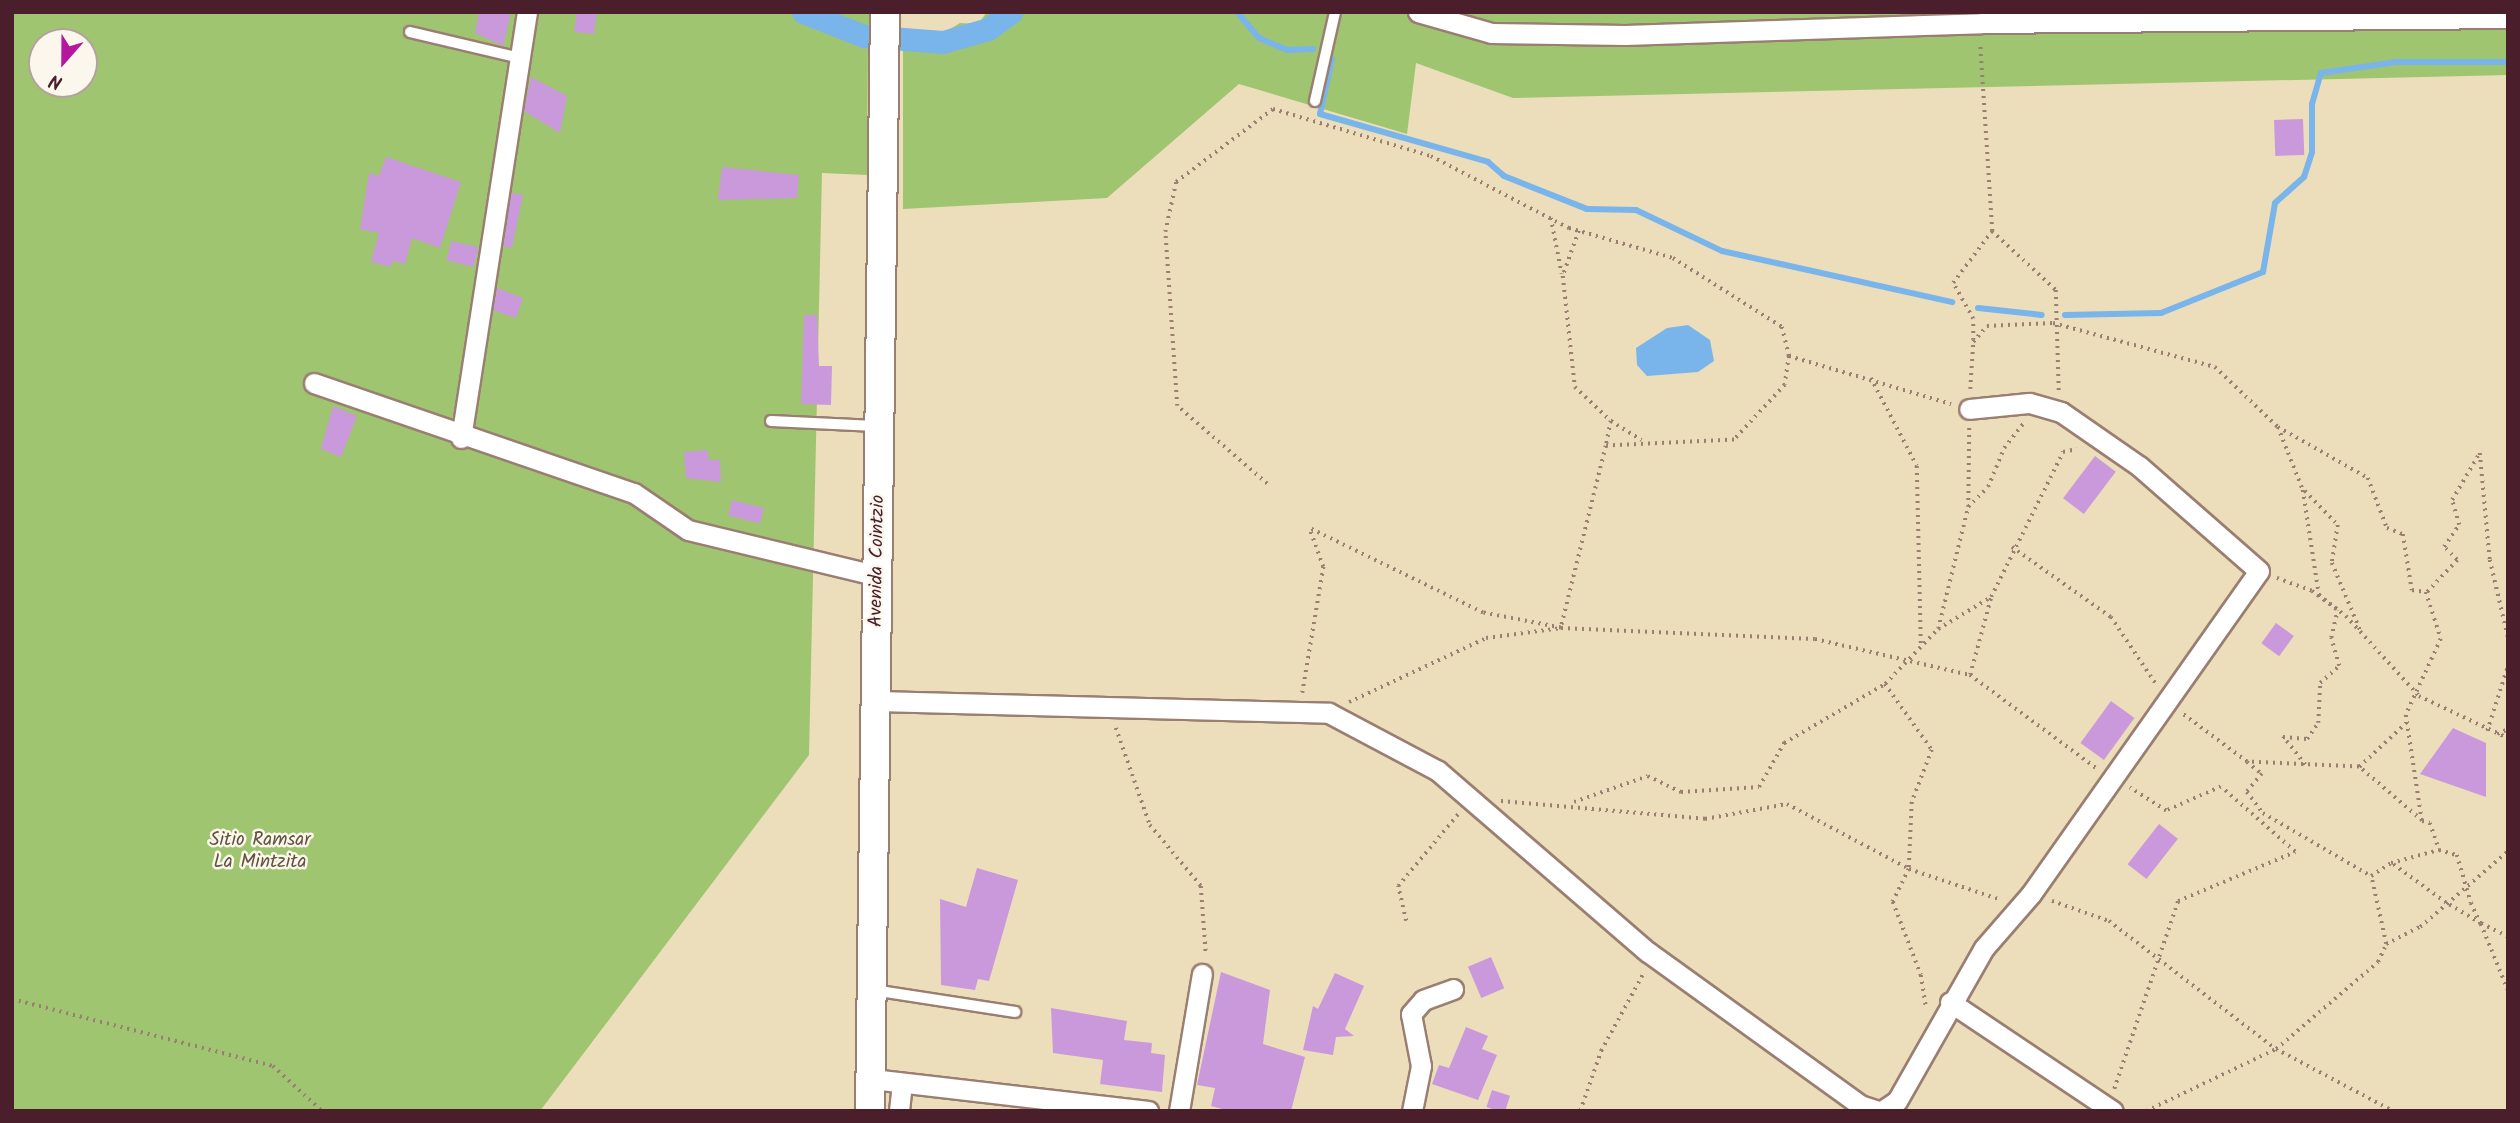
<!DOCTYPE html>
<html>
<head>
<meta charset="utf-8">
<style>
	body { margin:0 }
	#map { position:relative; width:2520px; height:1123px; overflow:hidden; background:#ecdeba; font-family:Kalam,sans-serif }
	div>[style] { position:absolute }
	[style*='--x'] { left:calc(var(--x)*1px); top:calc(var(--y)*1px); width:calc(var(--w)*1px); rotate:calc(var(--a)*1deg) }
	.green>* { inset:0; background:#9fc571 }
	.water>* { inset:0; background:#79b5eb }
	.stream>* { height:6px; margin:-3px; padding:0 3px; transform-origin:3px; border-radius:3px; background:#79b5eb }
	.canal>* { height:23px; margin:-11.5px; padding:0 11.5px; transform-origin:11.5px; border-radius:11.5px; background:#79b5eb }
	.building>* { inset:0; background:#ca99dc; transform-origin:0 0 }
	.path>* { height:3.5px; margin-top:-1.75px; transform-origin:0; background:repeating-linear-gradient(90deg,#9b7e72 0 2px,transparent 0 7px) }
	.roads { filter:drop-shadow(2px 0 #9b7e72) drop-shadow(-2px 0 #9b7e72) drop-shadow(0 2px #9b7e72) drop-shadow(0 -2px #9b7e72) }
	.service>* { height:10px; margin:-5px; padding:0 5px; transform-origin:5px; border-radius:5px; background:#fff }
	.minor>* { height:19px; margin:-9.5px; padding:0 9.5px; transform-origin:9.5px; border-radius:9.5px; background:#fff }
	.secondary>* { height:28px; margin:-14px; padding:0 14px; transform-origin:14px; border-radius:14px; background:#fff }
	span { translate:-50% -50%; white-space:nowrap; text-align:center; line-height:1.15; -webkit-text-stroke:5px #fbf7ec; paint-order:stroke }
	.street-label { font-size:19px; color:#4a1f2b }
	.park-label { font-size:19px; color:#645140 }
	.frame { position:absolute; inset:0; border:14px solid #4a1f2b; pointer-events:none }
	.north { position:absolute; left:28px; top:28px; width:70px; height:70px; box-sizing:border-box; background:#fbf7ec; border:2px solid #b4a19f; border-radius:50%; rotate:201deg; font-size:19px; font-weight:700; line-height:28px; text-align:center; color:#4a1f2b }
	.north::after { content:''; display:block; margin:auto; width:24px; height:32px; background:#b5179e; clip-path:polygon(50% 0,100% 100%,50% 72%,0 100%) }
</style>
</head>
<body>
<div id="map">
	<div class="green">
		<i style="clip-path:polygon(evenodd,12px 12px,889px 12px,868px 45px,867px 175px,822px 173px,809px 755px,540px 1111px,12px 1111px,12px 12px,42px 42px,84px 42px,84px 84px,42px 84px,42px 42px)"></i>
		<i style="clip-path:polygon(987px 12px,2508px 12px,2508px 75px,1513px 98px,1416px 63px,1407px 134px,1239px 84px,1107px 198px,903px 209px,903px 31px,940px 35px,960px 23px,978px 24px)"></i>
	</div>
	<div class="water">
		<i style="clip-path:polygon(1688px 325px,1710px 340px,1714px 361px,1698px 372px,1647px 376px,1637px 365px,1636px 348px,1667px 328px)"></i>
	</div>
	<div class="stream">
		<i style="--x:1237;--y:12;--w:34;--a:50"></i>
		<i style="--x:1259;--y:38;--w:30;--a:23"></i>
		<i style="--x:1287;--y:50;--w:26;--a:-2"></i>
		<i style="--x:1332;--y:59;--w:56;--a:102.3"></i>
		<i style="--x:1320;--y:114;--w:175;--a:15.9"></i>
		<i style="--x:1488;--y:162;--w:21;--a:41"></i>
		<i style="--x:1504;--y:176;--w:89;--a:21.7"></i>
		<i style="--x:1587;--y:209;--w:49;--a:1.2"></i>
		<i style="--x:1636;--y:210;--w:95;--a:25.5"></i>
		<i style="--x:1722;--y:251;--w:236;--a:12.5"></i>
		<i style="--x:1978;--y:308;--w:64;--a:6.2"></i>
		<i style="--x:2065;--y:315;--w:96;--a:-1.2"></i>
		<i style="--x:2161;--y:313;--w:110;--a:-21.9"></i>
		<i style="--x:2263;--y:272;--w:70;--a:-80.1"></i>
		<i style="--x:2275;--y:203;--w:39;--a:-42"></i>
		<i style="--x:2304;--y:177;--w:26;--a:-72"></i>
		<i style="--x:2312;--y:152;--w:48;--a:-90"></i>
		<i style="--x:2312;--y:104;--w:32;--a:-74"></i>
		<i style="--x:2321;--y:73;--w:76;--a:-8.3"></i>
		<i style="--x:2396;--y:62;--w:112;--a:0"></i>
	</div>
	<div class="canal">
		<i style="--x:803;--y:12;--w:66;--a:21.5"></i>
		<i style="--x:864;--y:36;--w:79;--a:4.3"></i>
		<i style="--x:943;--y:42;--w:47;--a:-16.1"></i>
		<i style="--x:988;--y:29;--w:29;--a:-36"></i>
	</div>
	<div class="building">
		<i style="clip-path:polygon(479px 12px,511px 12px,503px 46px,475px 33px)"></i>
		<i style="clip-path:polygon(577px 12px,597px 12px,594px 34px,574px 32px)"></i>
		<i style="clip-path:polygon(531px 77px,567px 96px,560px 133px,524px 111px)"></i>
		<i style="left:2303px;top:119px;width:36px;height:29px;rotate:88deg"></i>
		<i style="clip-path:polygon(386px 157px,461px 182px,440px 248px,412px 238px,405px 264px,392px 261px,391px 267px,371px 262px,379px 233px,360px 229px,369px 173px,379px 176px)"></i>
		<i style="clip-path:polygon(722px 167px,799px 175px,797px 198px,718px 200px)"></i>
		<i style="clip-path:polygon(511px 193px,523px 195px,512px 248px,503px 246px)"></i>
		<i style="left:451px;top:241px;width:28px;height:20px;rotate:13deg"></i>
		<i style="clip-path:polygon(497px 288px,523px 298px,516px 318px,493px 310px)"></i>
		<i style="clip-path:polygon(804px 315px,817px 315px,819px 366px,832px 366px,831px 405px,801px 404px)"></i>
		<i style="clip-path:polygon(333px 406px,357px 416px,341px 457px,321px 449px)"></i>
		<i style="clip-path:polygon(707px 450px,709px 460px,720px 460px,721px 482px,686px 478px,684px 452px)"></i>
		<i style="left:2095px;top:456px;width:26px;height:53px;rotate:37deg"></i>
		<i style="left:732px;top:500px;width:33px;height:16px;rotate:14deg"></i>
		<i style="left:2276px;top:623px;width:22px;height:25px;rotate:36deg"></i>
		<i style="left:2111px;top:701px;width:29px;height:52px;rotate:36deg"></i>
		<i style="clip-path:polygon(2453px 728px,2486px 743px,2486px 797px,2420px 774px)"></i>
		<i style="left:2159px;top:824px;width:24px;height:51px;rotate:38deg"></i>
		<i style="clip-path:polygon(977px 868px,1018px 880px,989px 981px,978px 979px,975px 990px,941px 985px,940px 899px,966px 907px)"></i>
		<i style="left:1491px;top:957px;width:34px;height:25px;rotate:67deg"></i>
		<i style="clip-path:polygon(1221px 972px,1270px 990px,1263px 1044px,1305px 1057px,1291px 1111px,1230px 1111px,1211px 1106px,1215px 1088px,1197px 1085px)"></i>
		<i style="clip-path:polygon(1335px 973px,1364px 986px,1345px 1029px,1354px 1036px,1336px 1037px,1333px 1055px,1303px 1050px,1313px 1006px,1318px 1009px)"></i>
		<i style="clip-path:polygon(1051px 1008px,1127px 1021px,1124px 1040px,1152px 1043px,1151px 1053px,1165px 1055px,1162px 1092px,1100px 1084px,1103px 1060px,1053px 1053px)"></i>
		<i style="clip-path:polygon(1466px 1027px,1488px 1036px,1482px 1049px,1497px 1055px,1478px 1100px,1432px 1084px,1439px 1065px,1449px 1068px)"></i>
		<i style="left:1492px;top:1090px;width:19px;height:18px;rotate:18deg"></i>
	</div>
	<div class="path">
		<i style="--x:1551;--y:218;--w:57;--a:78.9"></i>
		<i style="--x:1579;--y:231;--w:48;--a:109.6"></i>
		<i style="--x:1563;--y:276;--w:112;--a:83.8"></i>
		<i style="--x:1575;--y:387;--w:50;--a:43.4"></i>
		<i style="--x:1611;--y:421;--w:25;--a:101"></i>
		<i style="--x:1992;--y:231;--w:87;--a:42.7"></i>
		<i style="--x:2056;--y:290;--w:102;--a:88.3"></i>
		<i style="--x:1973;--y:340;--w:21;--a:-90"></i>
		<i style="--x:1973;--y:319;--w:41;--a:-119.1"></i>
		<i style="--x:1953;--y:283;--w:65;--a:-53.1"></i>
		<i style="--x:1992;--y:231;--w:187;--a:-93.7"></i>
		<i style="--x:1789;--y:356;--w:169;--a:16.5"></i>
		<i style="--x:1871;--y:378;--w:99;--a:62.4"></i>
		<i style="--x:1917;--y:466;--w:178;--a:88.7"></i>
		<i style="--x:1970;--y:389;--w:47;--a:-86.3"></i>
		<i style="--x:1973;--y:342;--w:21;--a:-49"></i>
		<i style="--x:1987;--y:326;--w:66;--a:-2.6"></i>
		<i style="--x:2053;--y:323;--w:168;--a:15.2"></i>
		<i style="--x:2215;--y:367;--w:87;--a:43.6"></i>
		<i style="--x:2278;--y:427;--w:103;--a:29.5"></i>
		<i style="--x:2368;--y:478;--w:53;--a:69.2"></i>
		<i style="--x:2387;--y:528;--w:17;--a:21"></i>
		<i style="--x:2403;--y:534;--w:57;--a:80.9"></i>
		<i style="--x:2412;--y:590;--w:14;--a:8"></i>
		<i style="--x:2426;--y:592;--w:49;--a:72.3"></i>
		<i style="--x:2441;--y:639;--w:84;--a:114.7"></i>
		<i style="--x:2406;--y:715;--w:107;--a:81.4"></i>
		<i style="--x:2422;--y:821;--w:83;--a:-139.4"></i>
		<i style="--x:2359;--y:767;--w:112;--a:-177.4"></i>
		<i style="--x:2247;--y:762;--w:82;--a:-143.4"></i>
		<i style="--x:1611;--y:421;--w:36;--a:32"></i>
		<i style="--x:2278;--y:427;--w:68;--a:68.4"></i>
		<i style="--x:2303;--y:490;--w:106;--a:81.3"></i>
		<i style="--x:2319;--y:595;--w:23;--a:38"></i>
		<i style="--x:2480;--y:453;--w:107;--a:84.7"></i>
		<i style="--x:2490;--y:560;--w:79;--a:76.8"></i>
		<i style="--x:1267;--y:484;--w:119;--a:-139.1"></i>
		<i style="--x:1177;--y:406;--w:174;--a:-93.9"></i>
		<i style="--x:1165;--y:232;--w:51;--a:-77.6"></i>
		<i style="--x:1176;--y:182;--w:121;--a:-37"></i>
		<i style="--x:1273;--y:109;--w:165;--a:16.6"></i>
		<i style="--x:1431;--y:156;--w:156;--a:27.6"></i>
		<i style="--x:1569;--y:228;--w:108;--a:16.1"></i>
		<i style="--x:1673;--y:258;--w:129;--a:32.3"></i>
		<i style="--x:1782;--y:327;--w:30;--a:76"></i>
		<i style="--x:1789;--y:356;--w:29;--a:98"></i>
		<i style="--x:1785;--y:385;--w:75;--a:132.8"></i>
		<i style="--x:1734;--y:440;--w:128;--a:177.3"></i>
		<i style="--x:1606;--y:446;--w:187;--a:103.9"></i>
		<i style="--x:1561;--y:628;--w:79;--a:-169.1"></i>
		<i style="--x:1483;--y:613;--w:194;--a:-154"></i>
		<i style="--x:2305;--y:491;--w:47;--a:45.9"></i>
		<i style="--x:2338;--y:525;--w:38;--a:99"></i>
		<i style="--x:2332;--y:563;--w:75;--a:67.2"></i>
		<i style="--x:1968;--y:507;--w:28;--a:-45"></i>
		<i style="--x:1988;--y:487;--w:42;--a:-67.7"></i>
		<i style="--x:2004;--y:448;--w:33;--a:-52"></i>
		<i style="--x:2012;--y:547;--w:121;--a:35.3"></i>
		<i style="--x:2111;--y:617;--w:81;--a:56.1"></i>
		<i style="--x:2277;--y:578;--w:37;--a:20"></i>
		<i style="--x:2312;--y:591;--w:42;--a:36.3"></i>
		<i style="--x:2346;--y:616;--w:108;--a:47.6"></i>
		<i style="--x:2419;--y:696;--w:98;--a:25.3"></i>
		<i style="--x:2427;--y:592;--w:44;--a:-46.8"></i>
		<i style="--x:2457;--y:560;--w:18;--a:-135"></i>
		<i style="--x:2444;--y:547;--w:27;--a:-56"></i>
		<i style="--x:2459;--y:525;--w:26;--a:-106"></i>
		<i style="--x:2452;--y:500;--w:53;--a:-59.6"></i>
		<i style="--x:1938;--y:629;--w:126;--a:-76.2"></i>
		<i style="--x:1968;--y:507;--w:79;--a:-89.3"></i>
		<i style="--x:1970;--y:675;--w:81;--a:-74.9"></i>
		<i style="--x:1885;--y:684;--w:81;--a:54.5"></i>
		<i style="--x:1932;--y:750;--w:56;--a:111"></i>
		<i style="--x:1912;--y:802;--w:67;--a:92.6"></i>
		<i style="--x:1909;--y:869;--w:37;--a:116"></i>
		<i style="--x:1893;--y:902;--w:78;--a:69"></i>
		<i style="--x:1921;--y:975;--w:33;--a:81"></i>
		<i style="--x:1302;--y:693;--w:128;--a:-80.5"></i>
		<i style="--x:1323;--y:567;--w:41;--a:-109.7"></i>
		<i style="--x:1349;--y:702;--w:151;--a:-25"></i>
		<i style="--x:1486;--y:638;--w:76;--a:-7.6"></i>
		<i style="--x:1561;--y:628;--w:254;--a:2.5"></i>
		<i style="--x:1815;--y:639;--w:159;--a:13.1"></i>
		<i style="--x:1970;--y:675;--w:157;--a:36.4"></i>
		<i style="--x:1116;--y:728;--w:103;--a:70.7"></i>
		<i style="--x:1150;--y:825;--w:80;--a:50.1"></i>
		<i style="--x:1201;--y:886;--w:68;--a:85.8"></i>
		<i style="--x:2487;--y:731;--w:69;--a:-72.3"></i>
		<i style="--x:2497;--y:734;--w:12;--a:-24"></i>
		<i style="--x:2247;--y:762;--w:19;--a:39"></i>
		<i style="--x:2262;--y:774;--w:23;--a:130"></i>
		<i style="--x:2247;--y:792;--w:26;--a:53"></i>
		<i style="--x:2263;--y:813;--w:125;--a:30.3"></i>
		<i style="--x:2305;--y:765;--w:36;--a:-128"></i>
		<i style="--x:2283;--y:737;--w:24;--a:5"></i>
		<i style="--x:2307;--y:739;--w:19;--a:-55"></i>
		<i style="--x:2318;--y:723;--w:40;--a:-87.1"></i>
		<i style="--x:2320;--y:683;--w:25;--a:-42"></i>
		<i style="--x:2339;--y:666;--w:29;--a:-106"></i>
		<i style="--x:2331;--y:638;--w:28;--a:-77"></i>
		<i style="--x:2359;--y:767;--w:64;--a:-43.1"></i>
		<i style="--x:1501;--y:801;--w:205;--a:5"></i>
		<i style="--x:1705;--y:819;--w:83;--a:-10.4"></i>
		<i style="--x:1787;--y:804;--w:138;--a:28"></i>
		<i style="--x:1909;--y:869;--w:97;--a:18.6"></i>
		<i style="--x:1574;--y:802;--w:78;--a:-19.4"></i>
		<i style="--x:1648;--y:776;--w:37;--a:26"></i>
		<i style="--x:1681;--y:792;--w:78;--a:-3.7"></i>
		<i style="--x:1759;--y:787;--w:51;--a:-60.4"></i>
		<i style="--x:1784;--y:743;--w:117;--a:-30.3"></i>
		<i style="--x:1885;--y:684;--w:76;--a:-46.1"></i>
		<i style="--x:1938;--y:629;--w:62;--a:-31.1"></i>
		<i style="--x:1991;--y:597;--w:162;--a:-63.6"></i>
		<i style="--x:2063;--y:452;--w:14;--a:-12"></i>
		<i style="--x:2422;--y:821;--w:8;--a:14"></i>
		<i style="--x:2430;--y:823;--w:28;--a:71"></i>
		<i style="--x:2052;--y:901;--w:60;--a:19.3"></i>
		<i style="--x:2109;--y:921;--w:210;--a:37.5"></i>
		<i style="--x:2276;--y:1049;--w:132;--a:27.9"></i>
		<i style="--x:1406;--y:921;--w:36;--a:-103"></i>
		<i style="--x:1398;--y:886;--w:95;--a:-50.1"></i>
		<i style="--x:2508;--y:937;--w:30;--a:-154"></i>
		<i style="--x:2481;--y:924;--w:41;--a:-149"></i>
		<i style="--x:2446;--y:903;--w:68;--a:-144"></i>
		<i style="--x:2391;--y:863;--w:50;--a:-15.2"></i>
		<i style="--x:2439;--y:850;--w:19;--a:16"></i>
		<i style="--x:2457;--y:855;--w:50;--a:73.7"></i>
		<i style="--x:2471;--y:903;--w:23;--a:65"></i>
		<i style="--x:2481;--y:924;--w:71;--a:67.8"></i>
		<i style="--x:2386;--y:944;--w:38;--a:-27"></i>
		<i style="--x:2420;--y:927;--w:116;--a:-40.8"></i>
		<i style="--x:12;--y:999;--w:269;--a:14.4"></i>
		<i style="--x:273;--y:1066;--w:67;--a:42.6"></i>
		<i style="--x:2114;--y:1089;--w:199;--a:-71.2"></i>
		<i style="--x:2178;--y:901;--w:127;--a:-22.7"></i>
		<i style="--x:2295;--y:852;--w:98;--a:-138.7"></i>
		<i style="--x:2221;--y:787;--w:60;--a:156.4"></i>
		<i style="--x:2166;--y:811;--w:43;--a:-147.4"></i>
		<i style="--x:1580;--y:1111;--w:64;--a:-70.7"></i>
		<i style="--x:1601;--y:1051;--w:88;--a:-61.4"></i>
		<i style="--x:2146;--y:1111;--w:144;--a:-25.5"></i>
		<i style="--x:2276;--y:1049;--w:134;--a:-40.5"></i>
		<i style="--x:2378;--y:962;--w:20;--a:-66"></i>
		<i style="--x:2386;--y:944;--w:70;--a:-102.4"></i>
		<i style="--x:2371;--y:876;--w:24;--a:-33"></i>
	</div>
	<div class="roads">
		<div class="service">
			<i style="--x:410;--y:32;--w:113;--a:13.3"></i>
			<i style="--x:1315;--y:101;--w:91;--a:-77.3"></i>
			<i style="--x:771;--y:421;--w:105;--a:2.7"></i>
			<i style="--x:873;--y:990;--w:144;--a:8.8"></i>
		</div>
		<div class="minor">
			<i style="--x:1418;--y:12;--w:76;--a:16"></i>
			<i style="--x:1491;--y:33;--w:134;--a:0.9"></i>
			<i style="--x:1625;--y:35;--w:357;--a:-1.9"></i>
			<i style="--x:1982;--y:23;--w:526;--a:-0.54"></i>
			<i style="--x:314;--y:383;--w:338;--a:19"></i>
			<i style="--x:634;--y:493;--w:65;--a:34.4"></i>
			<i style="--x:688;--y:530;--w:195;--a:13.6"></i>
			<i style="--x:461;--y:438;--w:431;--a:-81.2"></i>
			<i style="--x:877;--y:701;--w:452;--a:1.5"></i>
			<i style="--x:1329;--y:713;--w:123;--a:28"></i>
			<i style="--x:1438;--y:771;--w:277;--a:40.8"></i>
			<i style="--x:1648;--y:952;--w:261;--a:35.8"></i>
			<i style="--x:1860;--y:1105;--w:20;--a:18"></i>
			<i style="--x:1950;--y:1002;--w:196;--a:33.8"></i>
			<i style="--x:872;--y:1079;--w:278;--a:6.6"></i>
			<i style="--x:899;--y:1111;--w:28;--a:-84"></i>
			<i style="--x:1179;--y:1111;--w:139;--a:-80.5"></i>
			<i style="--x:1412;--y:1111;--w:46;--a:-78.7"></i>
			<i style="--x:1421;--y:1066;--w:53;--a:-100.9"></i>
			<i style="--x:1411;--y:1014;--w:18;--a:-49"></i>
			<i style="--x:1423;--y:1000;--w:32;--a:-20"></i>
			<i style="--x:1882;--y:1111;--w:18;--a:-34"></i>
			<i style="--x:1897;--y:1101;--w:176;--a:-60.4"></i>
			<i style="--x:1984;--y:948;--w:72;--a:-49"></i>
			<i style="--x:2031;--y:894;--w:395;--a:-54.8"></i>
			<i style="--x:2259;--y:571;--w:159;--a:-138.8"></i>
			<i style="--x:2139;--y:466;--w:95;--a:-145.3"></i>
			<i style="--x:2061;--y:412;--w:33;--a:-164"></i>
			<i style="--x:2029;--y:403;--w:60;--a:174.3"></i>
		</div>
		<div class="secondary">
			<i style="--x:870;--y:1111;--w:1099;--a:-89.22"></i>
		</div>
	</div>
	<div class="street-label">
		<span style="left:878px;top:561px;rotate:-89deg">Avenida Cointzio</span>
	</div>
	<div class="park-label">
		<span style="left:260px;top:852px">Sitio Ramsar<br>La Mintzita</span>
	</div>
	<div class="frame"></div>
	<div class="north">N</div>
</div>
</body>
</html>
